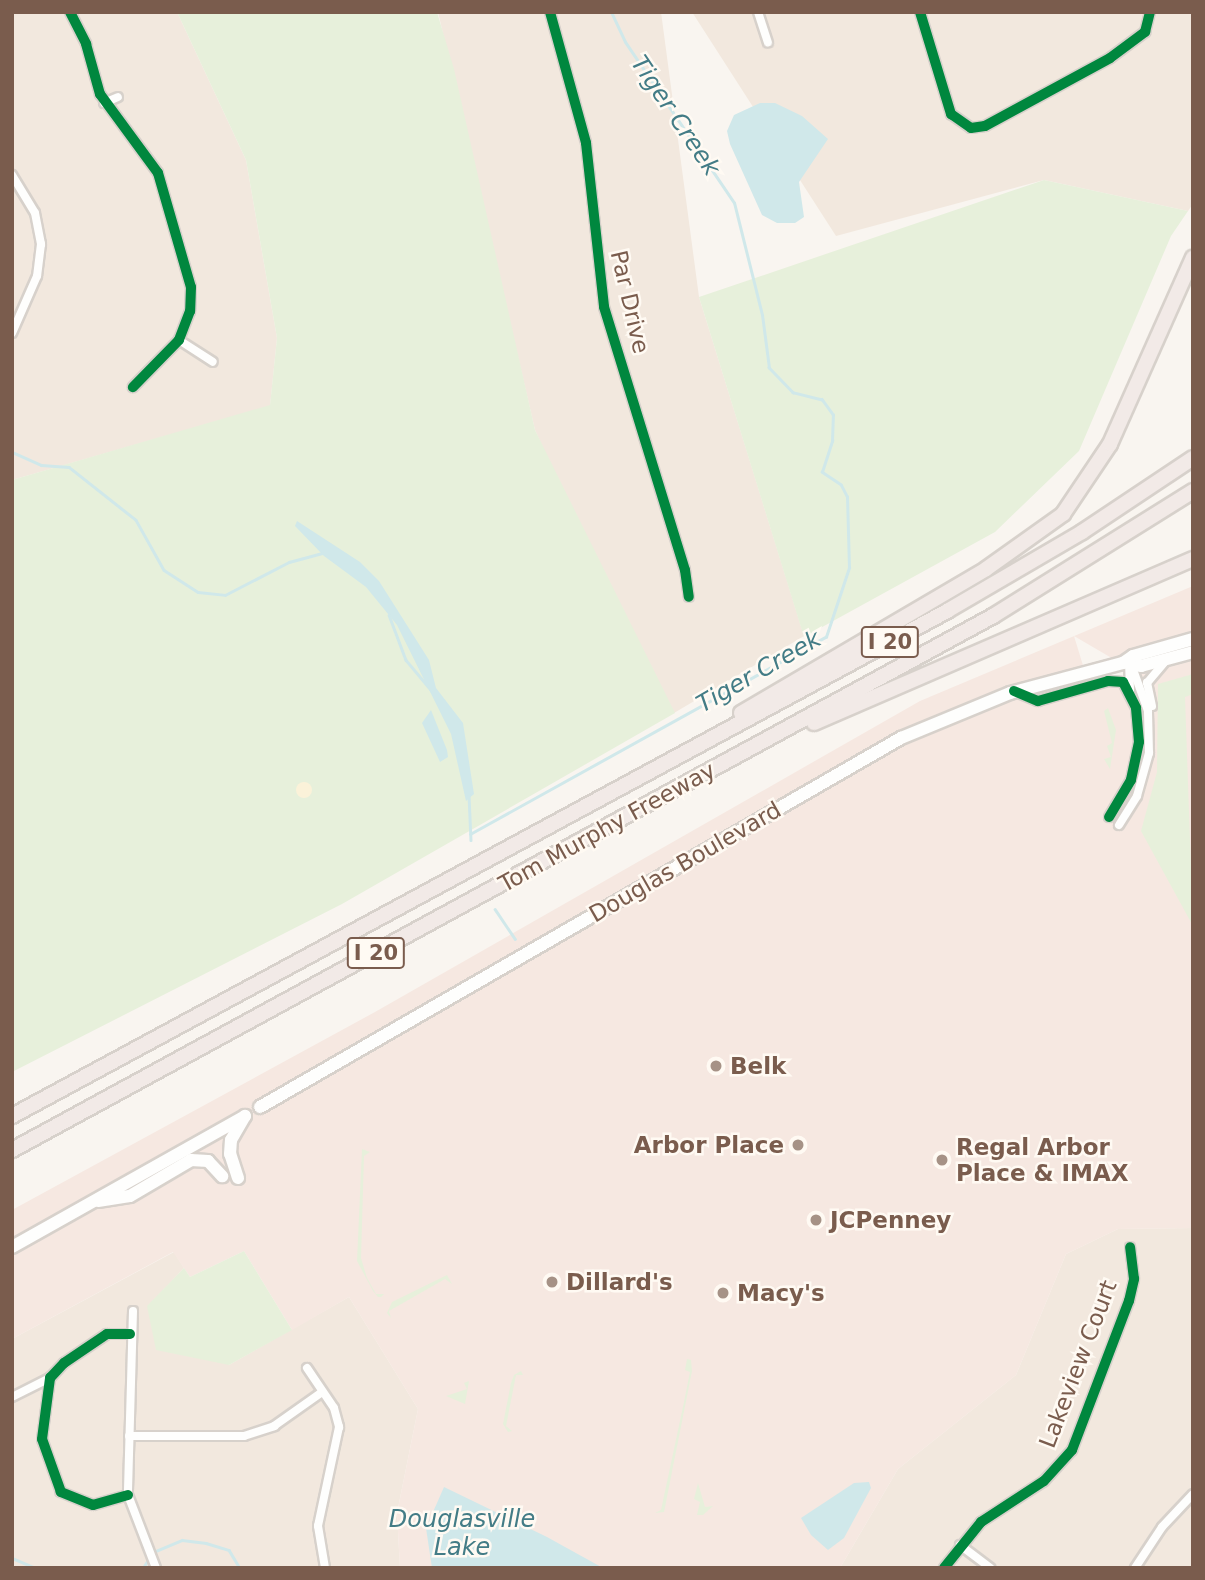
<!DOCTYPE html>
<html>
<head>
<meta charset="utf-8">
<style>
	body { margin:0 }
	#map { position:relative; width:1205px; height:1580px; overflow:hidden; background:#f9f5f0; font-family:"DejaVu Sans",sans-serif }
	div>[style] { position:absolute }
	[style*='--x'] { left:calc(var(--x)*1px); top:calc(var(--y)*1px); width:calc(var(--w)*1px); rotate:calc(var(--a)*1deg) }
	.residential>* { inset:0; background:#f2e8de }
	.commercial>* { inset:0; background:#f6e8e1 }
	.green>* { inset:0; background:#e7f0db }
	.sand>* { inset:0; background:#fbf2d9 }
	.round { border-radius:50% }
	.water>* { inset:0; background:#d0e8ea }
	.stream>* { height:2.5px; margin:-1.25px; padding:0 1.25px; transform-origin:1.25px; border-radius:1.25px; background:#d0e8ea }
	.roads { filter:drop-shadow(2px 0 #d7d1cb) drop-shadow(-2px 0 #d7d1cb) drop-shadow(0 2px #d7d1cb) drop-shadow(0 -2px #d7d1cb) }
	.minor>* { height:8px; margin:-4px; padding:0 4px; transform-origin:4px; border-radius:4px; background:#fefefd }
	.secondary>* { height:12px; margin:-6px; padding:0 6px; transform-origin:6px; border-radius:6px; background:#fefefd }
	.motorway>* { height:14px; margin:-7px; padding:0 7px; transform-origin:7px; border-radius:7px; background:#f2eae7 }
	.cycleway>* { height:10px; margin:-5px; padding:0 5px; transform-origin:5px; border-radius:5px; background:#00873e }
	.dots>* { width:19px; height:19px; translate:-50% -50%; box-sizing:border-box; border:4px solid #fffaf3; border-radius:50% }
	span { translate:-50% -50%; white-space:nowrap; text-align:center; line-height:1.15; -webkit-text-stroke:5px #fffaf3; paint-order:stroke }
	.shield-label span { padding:2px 5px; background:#fffaf3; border:2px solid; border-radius:5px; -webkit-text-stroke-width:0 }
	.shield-label { font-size:21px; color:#7a5c4d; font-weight:700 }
	.street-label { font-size:23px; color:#7a5c4d }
	.poi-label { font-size:23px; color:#7a5c4d; font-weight:700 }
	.left { translate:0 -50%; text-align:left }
	.right { translate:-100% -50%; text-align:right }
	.water-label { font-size:24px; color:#437c86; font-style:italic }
	.frame { position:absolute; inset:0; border:14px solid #7a5c4d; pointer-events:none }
</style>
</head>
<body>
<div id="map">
	<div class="residential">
		<i style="clip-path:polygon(12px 12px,177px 12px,246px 160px,277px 338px,270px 406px,12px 480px)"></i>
		<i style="clip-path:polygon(438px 12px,661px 12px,699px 297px,804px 636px,674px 713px,620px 618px,535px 430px)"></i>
		<i style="clip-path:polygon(692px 12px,1193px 12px,1193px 204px,1188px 211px,1044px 180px,836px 236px)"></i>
		<i style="clip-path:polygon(1193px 1228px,1193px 1568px,840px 1568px,898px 1469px,1016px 1375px,1066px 1254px,1118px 1229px)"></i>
		<i style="clip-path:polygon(174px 1252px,184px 1268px,148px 1306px,229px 1365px,349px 1297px,418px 1409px,397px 1513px,400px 1568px,12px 1568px,12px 1339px)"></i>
	</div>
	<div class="commercial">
		<i style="clip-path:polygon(evenodd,1193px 586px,1193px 1228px,1118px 1229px,1066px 1254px,1016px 1375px,898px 1469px,840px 1568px,400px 1568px,397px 1513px,418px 1409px,349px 1297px,292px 1330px,244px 1251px,190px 1277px,173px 1252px,12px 1339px,12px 1210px,375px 1012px,920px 701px,1193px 586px,1074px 636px,1139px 674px,1089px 685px,1074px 636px)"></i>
	</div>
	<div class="green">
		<i style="clip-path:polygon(177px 12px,437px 12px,454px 69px,535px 430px,675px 713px,342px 904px,12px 1072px,12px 480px,270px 405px,277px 338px,246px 160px)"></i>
		<i style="clip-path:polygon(1044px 180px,1188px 211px,1171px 236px,1079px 451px,995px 532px,804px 637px,699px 297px)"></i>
		<i style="clip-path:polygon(1193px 674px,1193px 694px,1185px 697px,1193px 926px,1141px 831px,1157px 772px,1158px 684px)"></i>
		<i style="clip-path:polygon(1108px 708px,1116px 730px,1110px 769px,1104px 759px,1111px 757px,1107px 746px,1112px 743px,1104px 711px)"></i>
		<i style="clip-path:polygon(362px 1149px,370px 1152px,364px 1156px,361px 1258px,367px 1278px,376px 1294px,384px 1294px,381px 1297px,378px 1297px,373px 1291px,357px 1261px)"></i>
		<i style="clip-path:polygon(244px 1251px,292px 1330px,229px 1365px,156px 1350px,147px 1306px,184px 1268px,190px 1277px)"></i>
		<i style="clip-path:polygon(447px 1275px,452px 1284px,445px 1279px,389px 1311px,391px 1318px,387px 1313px,392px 1302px)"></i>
		<i style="clip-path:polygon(687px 1359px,691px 1360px,692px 1371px,664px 1512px,655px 1513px,661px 1510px,684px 1402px,690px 1372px,685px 1370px)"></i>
		<i style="clip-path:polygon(521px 1371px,523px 1375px,516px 1375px,506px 1426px,512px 1431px,508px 1432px,503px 1424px,511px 1383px,514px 1375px)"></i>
		<i style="clip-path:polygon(469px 1381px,465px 1404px,446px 1396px,467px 1389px,464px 1383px)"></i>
		<i style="clip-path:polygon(698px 1483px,705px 1507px,713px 1506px,703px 1515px,697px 1515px,700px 1502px,694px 1499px)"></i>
	</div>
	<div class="sand">
		<i class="round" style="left:296px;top:782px;width:16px;height:16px"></i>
	</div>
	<div class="water">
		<i style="clip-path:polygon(760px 103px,775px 103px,802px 116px,828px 139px,799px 182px,804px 217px,795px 223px,777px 223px,762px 215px,730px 144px,727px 131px,734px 115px)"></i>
		<i style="clip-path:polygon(297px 521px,360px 562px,379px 581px,429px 660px,436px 688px,463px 723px,474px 794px,466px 801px,451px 734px,397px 625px,366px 587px,324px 556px,295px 526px)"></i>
		<i style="clip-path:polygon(431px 710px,447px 750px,448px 757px,440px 762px,422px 723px)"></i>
		<i style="clip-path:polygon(869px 1482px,871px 1488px,844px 1538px,828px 1550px,811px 1535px,801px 1518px,854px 1483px)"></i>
		<i style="clip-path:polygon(444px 1487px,547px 1537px,603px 1568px,432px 1568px,426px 1528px)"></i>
	</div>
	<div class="stream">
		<i style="--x:12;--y:452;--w:32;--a:24"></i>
		<i style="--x:41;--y:465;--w:28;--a:4"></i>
		<i style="--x:69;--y:467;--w:85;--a:38.3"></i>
		<i style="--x:136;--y:520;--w:57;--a:60.8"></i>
		<i style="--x:164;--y:570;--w:40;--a:32.9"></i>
		<i style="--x:198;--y:592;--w:27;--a:6"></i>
		<i style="--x:225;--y:595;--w:72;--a:-27.3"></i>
		<i style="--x:289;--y:562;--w:34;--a:-15"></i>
		<i style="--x:389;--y:615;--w:48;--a:69.3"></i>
		<i style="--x:406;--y:660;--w:39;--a:50"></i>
		<i style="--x:469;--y:795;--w:45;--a:87.5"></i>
		<i style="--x:470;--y:834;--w:407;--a:-29"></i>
		<i style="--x:826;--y:637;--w:73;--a:-71.6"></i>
		<i style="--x:849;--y:568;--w:71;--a:-91.6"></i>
		<i style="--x:847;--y:497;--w:13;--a:-117"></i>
		<i style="--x:841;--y:485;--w:23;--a:-146"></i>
		<i style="--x:822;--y:472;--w:33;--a:-72"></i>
		<i style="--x:832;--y:441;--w:26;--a:-88"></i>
		<i style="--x:833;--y:415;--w:19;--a:-126"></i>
		<i style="--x:822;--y:400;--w:30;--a:-166"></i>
		<i style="--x:793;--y:393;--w:35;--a:-134"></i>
		<i style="--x:769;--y:368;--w:53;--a:-97.5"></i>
		<i style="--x:762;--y:315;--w:115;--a:-104"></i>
		<i style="--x:734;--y:203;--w:194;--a:-124.1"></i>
		<i style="--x:625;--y:42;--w:33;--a:-115"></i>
		<i style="--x:495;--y:909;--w:36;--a:56"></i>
		<i style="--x:156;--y:1551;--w:28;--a:-23"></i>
		<i style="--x:182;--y:1540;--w:24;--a:7"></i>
		<i style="--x:206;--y:1543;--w:24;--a:17"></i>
		<i style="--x:229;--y:1550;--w:21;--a:59"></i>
		<i style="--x:12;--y:1558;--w:25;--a:23"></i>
		<i style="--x:143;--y:1568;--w:12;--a:-59"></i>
	</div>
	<div class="roads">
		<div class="minor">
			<i style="--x:70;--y:12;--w:36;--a:63"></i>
			<i style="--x:86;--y:44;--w:52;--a:74.4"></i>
			<i style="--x:100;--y:94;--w:98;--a:53.7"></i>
			<i style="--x:158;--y:173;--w:119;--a:73.9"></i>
			<i style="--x:191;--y:287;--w:24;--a:92"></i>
			<i style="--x:190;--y:311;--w:31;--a:111"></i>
			<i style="--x:179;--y:340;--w:66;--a:134.4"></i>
			<i style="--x:550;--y:12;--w:136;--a:74.6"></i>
			<i style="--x:586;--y:143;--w:165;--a:83.7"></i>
			<i style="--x:604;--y:307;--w:275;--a:72.9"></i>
			<i style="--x:685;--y:570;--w:27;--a:82"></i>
			<i style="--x:758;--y:12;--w:32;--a:72"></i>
			<i style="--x:920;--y:12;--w:107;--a:73.1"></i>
			<i style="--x:951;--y:114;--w:24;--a:35"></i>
			<i style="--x:971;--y:128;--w:14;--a:-8"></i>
			<i style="--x:985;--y:126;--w:142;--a:-28.5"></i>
			<i style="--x:1110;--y:58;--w:44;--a:-36.6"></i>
			<i style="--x:1145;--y:32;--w:21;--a:-76"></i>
			<i style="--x:104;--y:103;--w:15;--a:-23"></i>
			<i style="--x:12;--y:175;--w:44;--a:58.8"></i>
			<i style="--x:35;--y:213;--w:32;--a:79"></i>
			<i style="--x:41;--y:244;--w:32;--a:97"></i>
			<i style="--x:37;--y:276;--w:62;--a:113.7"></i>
			<i style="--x:179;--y:340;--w:40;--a:32.9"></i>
			<i style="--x:1129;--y:661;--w:29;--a:88"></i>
			<i style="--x:1014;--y:691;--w:26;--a:23"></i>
			<i style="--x:1038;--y:701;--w:73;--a:-15.9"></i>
			<i style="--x:1108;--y:681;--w:15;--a:4"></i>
			<i style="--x:1123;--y:682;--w:29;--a:63"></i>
			<i style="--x:1136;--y:708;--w:34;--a:85"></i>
			<i style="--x:1139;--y:742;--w:39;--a:102"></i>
			<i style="--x:1131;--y:780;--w:43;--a:120.7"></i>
			<i style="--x:1152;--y:706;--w:24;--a:-102"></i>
			<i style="--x:1147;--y:683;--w:26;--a:-50"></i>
			<i style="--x:1119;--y:825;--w:34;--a:-58"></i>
			<i style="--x:1137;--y:796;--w:45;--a:-74.4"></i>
			<i style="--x:1149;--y:753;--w:42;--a:-91.4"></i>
			<i style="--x:1148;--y:711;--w:50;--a:-109.9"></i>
			<i style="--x:133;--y:1311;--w:184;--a:91.6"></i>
			<i style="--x:128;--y:1495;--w:78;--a:69"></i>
			<i style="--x:307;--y:1368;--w:48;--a:56"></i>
			<i style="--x:334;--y:1408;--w:20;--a:75"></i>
			<i style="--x:339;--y:1427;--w:101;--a:102"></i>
			<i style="--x:318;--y:1526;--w:43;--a:80.5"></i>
			<i style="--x:12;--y:1397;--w:42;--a:-26.6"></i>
			<i style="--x:129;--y:1436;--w:115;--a:0"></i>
			<i style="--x:244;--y:1436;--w:32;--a:-18"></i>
			<i style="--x:274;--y:1426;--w:59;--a:-35.3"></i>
			<i style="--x:128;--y:1495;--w:36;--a:164"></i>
			<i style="--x:93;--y:1505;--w:35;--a:-158"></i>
			<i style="--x:61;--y:1492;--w:56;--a:-109.7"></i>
			<i style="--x:42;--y:1439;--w:62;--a:-82.5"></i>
			<i style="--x:50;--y:1378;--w:21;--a:-47"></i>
			<i style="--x:64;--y:1363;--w:52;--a:-34"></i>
			<i style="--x:107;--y:1334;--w:23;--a:0"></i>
			<i style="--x:960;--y:1545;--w:38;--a:37"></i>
			<i style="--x:944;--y:1568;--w:59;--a:-51.2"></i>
			<i style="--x:981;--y:1522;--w:75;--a:-33.1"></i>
			<i style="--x:1044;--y:1481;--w:42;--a:-47.9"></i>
			<i style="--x:1072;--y:1450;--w:160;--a:-69.1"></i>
			<i style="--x:1129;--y:1301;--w:23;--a:-77"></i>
			<i style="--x:1134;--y:1279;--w:32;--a:-97"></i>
			<i style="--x:1135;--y:1568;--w:49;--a:-56.6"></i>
			<i style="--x:1162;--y:1527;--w:45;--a:-46.8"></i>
		</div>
		<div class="secondary">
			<i style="--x:1129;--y:661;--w:13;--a:23"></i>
			<i style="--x:1141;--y:666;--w:54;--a:-15.1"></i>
			<i style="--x:260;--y:1107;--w:740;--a:-29.93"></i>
			<i style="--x:901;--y:738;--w:118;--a:-22.4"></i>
			<i style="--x:1010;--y:693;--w:117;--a:-14.9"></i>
			<i style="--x:1123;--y:663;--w:12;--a:-35"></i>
			<i style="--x:1133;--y:656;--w:62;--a:-15.8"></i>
			<i style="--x:238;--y:1178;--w:25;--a:-108"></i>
			<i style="--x:230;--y:1154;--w:14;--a:-86"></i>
			<i style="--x:231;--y:1140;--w:28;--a:-60"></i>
			<i style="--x:98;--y:1201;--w:32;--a:-9"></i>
			<i style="--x:130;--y:1196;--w:71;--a:-30.5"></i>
			<i style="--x:191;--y:1160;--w:17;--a:3"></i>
			<i style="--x:208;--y:1161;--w:21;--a:47"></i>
			<i style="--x:12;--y:1247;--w:267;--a:-29.3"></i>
		</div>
		<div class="motorway">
			<i style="--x:741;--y:713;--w:284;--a:-30.4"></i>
			<i style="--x:986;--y:569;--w:95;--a:-35.5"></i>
			<i style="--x:1063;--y:514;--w:84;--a:-56.1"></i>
			<i style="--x:1110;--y:444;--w:204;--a:-66"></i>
			<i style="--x:814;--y:723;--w:413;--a:-23.4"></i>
			<i style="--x:12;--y:1116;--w:1063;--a:-28.37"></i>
			<i style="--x:947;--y:611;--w:156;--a:-30.3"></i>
			<i style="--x:1082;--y:532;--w:133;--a:-33.7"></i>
			<i style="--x:12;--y:1150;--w:1117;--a:-28.56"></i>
			<i style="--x:993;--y:616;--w:236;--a:-32"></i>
		</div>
	</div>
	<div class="cycleway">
		<i style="--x:70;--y:12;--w:36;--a:63"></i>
		<i style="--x:86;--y:44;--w:52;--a:74.4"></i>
		<i style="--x:100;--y:94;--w:98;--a:53.7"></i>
		<i style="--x:158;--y:173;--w:119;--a:73.9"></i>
		<i style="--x:191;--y:287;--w:24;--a:92"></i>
		<i style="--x:190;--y:311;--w:31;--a:111"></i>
		<i style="--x:179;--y:340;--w:66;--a:134.4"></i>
		<i style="--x:550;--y:12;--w:136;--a:74.6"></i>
		<i style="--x:586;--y:143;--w:165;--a:83.7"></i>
		<i style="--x:604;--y:307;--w:275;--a:72.9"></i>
		<i style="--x:685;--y:570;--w:27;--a:82"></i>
		<i style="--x:920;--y:12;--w:107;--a:73.1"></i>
		<i style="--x:951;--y:114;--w:24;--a:35"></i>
		<i style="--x:971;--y:128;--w:14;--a:-8"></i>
		<i style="--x:985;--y:126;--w:142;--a:-28.5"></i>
		<i style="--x:1110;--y:58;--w:44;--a:-36.6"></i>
		<i style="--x:1145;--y:32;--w:21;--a:-76"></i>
		<i style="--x:1014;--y:691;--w:26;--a:23"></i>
		<i style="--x:1038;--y:701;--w:73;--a:-15.9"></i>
		<i style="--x:1108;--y:681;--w:15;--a:4"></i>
		<i style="--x:1123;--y:682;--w:29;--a:63"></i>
		<i style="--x:1136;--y:708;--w:34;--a:85"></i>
		<i style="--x:1139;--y:742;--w:39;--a:102"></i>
		<i style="--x:1131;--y:780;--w:43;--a:120.7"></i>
		<i style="--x:128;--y:1495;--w:36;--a:164"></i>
		<i style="--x:93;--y:1505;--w:35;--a:-158"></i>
		<i style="--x:61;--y:1492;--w:56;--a:-109.7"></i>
		<i style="--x:42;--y:1439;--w:62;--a:-82.5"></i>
		<i style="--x:50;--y:1378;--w:21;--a:-47"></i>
		<i style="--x:64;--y:1363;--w:52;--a:-34"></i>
		<i style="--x:107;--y:1334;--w:23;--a:0"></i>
		<i style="--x:944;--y:1568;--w:59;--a:-51.2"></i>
		<i style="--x:981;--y:1522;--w:75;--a:-33.1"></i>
		<i style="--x:1044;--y:1481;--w:42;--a:-47.9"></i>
		<i style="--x:1072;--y:1450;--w:160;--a:-69.1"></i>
		<i style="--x:1129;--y:1301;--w:23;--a:-77"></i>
		<i style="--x:1134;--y:1279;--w:32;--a:-97"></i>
	</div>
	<div class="dots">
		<i style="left:716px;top:1066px;background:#a69286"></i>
		<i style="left:798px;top:1145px;background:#a69286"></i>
		<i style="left:942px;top:1160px;background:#a69286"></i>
		<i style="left:816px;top:1220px;background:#a69286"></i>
		<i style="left:552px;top:1282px;background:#a69286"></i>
		<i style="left:723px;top:1293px;background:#a69286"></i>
	</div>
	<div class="shield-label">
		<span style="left:890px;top:642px">I 20</span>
		<span style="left:376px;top:953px">I 20</span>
	</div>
	<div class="street-label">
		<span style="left:630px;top:302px;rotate:77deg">Par Drive</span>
		<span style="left:607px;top:827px;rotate:-29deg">Tom Murphy Freeway</span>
		<span style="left:685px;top:862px;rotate:-30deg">Douglas Boulevard</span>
		<span style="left:1078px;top:1364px;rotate:-69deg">Lakeview Court</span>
	</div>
	<div class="poi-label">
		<span class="left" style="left:730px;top:1066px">Belk</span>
		<span class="right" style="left:784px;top:1145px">Arbor Place</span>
		<span class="left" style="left:956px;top:1160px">Regal Arbor<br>Place &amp; IMAX</span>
		<span class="left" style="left:830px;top:1220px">JCPenney</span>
		<span class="left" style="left:566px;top:1282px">Dillard's</span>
		<span class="left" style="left:737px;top:1293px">Macy's</span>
	</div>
	<div class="water-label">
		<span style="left:675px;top:116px;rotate:56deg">Tiger Creek</span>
		<span style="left:759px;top:672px;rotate:-30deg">Tiger Creek</span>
		<span style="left:462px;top:1534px">Douglasville<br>Lake</span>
	</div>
	<div class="frame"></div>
</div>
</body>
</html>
